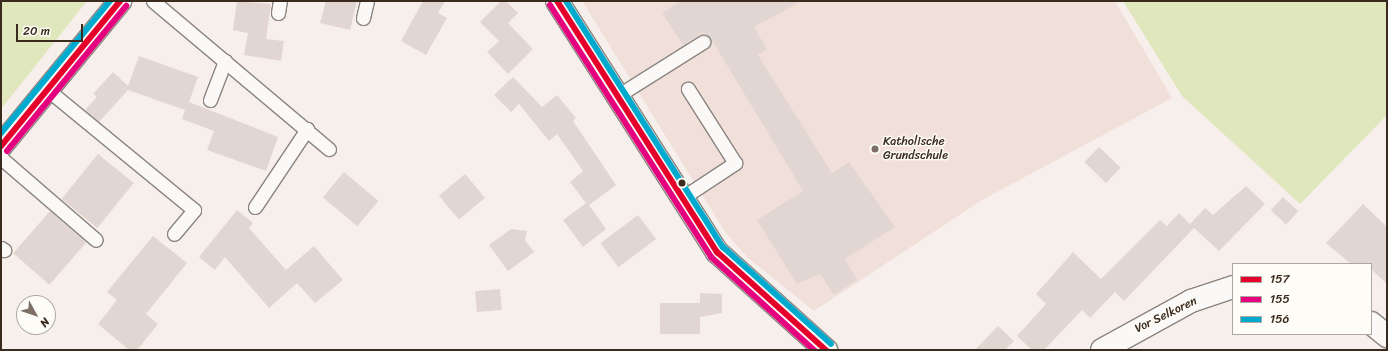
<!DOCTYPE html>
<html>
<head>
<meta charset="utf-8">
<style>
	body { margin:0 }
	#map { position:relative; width:1388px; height:351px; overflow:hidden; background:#f7efeb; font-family:Sriracha,sans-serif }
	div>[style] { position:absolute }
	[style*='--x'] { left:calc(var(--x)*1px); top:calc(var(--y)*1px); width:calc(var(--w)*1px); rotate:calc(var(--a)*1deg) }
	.built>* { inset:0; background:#f1e0da }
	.green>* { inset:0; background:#e0e7bc }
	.building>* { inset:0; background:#e2d6d2; transform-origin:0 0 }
	.roads { filter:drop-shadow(1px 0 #8b847f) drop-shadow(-1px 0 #8b847f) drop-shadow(0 1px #8b847f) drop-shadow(0 -1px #8b847f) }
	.service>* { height:13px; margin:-6.5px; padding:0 6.5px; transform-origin:6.5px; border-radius:6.5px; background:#faf9f7 }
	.minor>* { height:22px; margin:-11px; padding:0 11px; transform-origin:11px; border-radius:11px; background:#faf9f7 }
	.secondary>* { height:22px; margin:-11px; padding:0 11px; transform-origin:11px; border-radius:11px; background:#faf9f7 }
	.bus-1>* { height:6px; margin:-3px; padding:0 3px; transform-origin:3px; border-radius:3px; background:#e4002b }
	.bus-2>* { height:6px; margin:-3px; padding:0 3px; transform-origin:3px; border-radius:3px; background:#e5007d }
	.bus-3>* { height:6px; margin:-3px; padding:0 3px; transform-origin:3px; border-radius:3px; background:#00a9ce }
	.dots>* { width:11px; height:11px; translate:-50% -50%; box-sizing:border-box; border:2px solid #fdfcf7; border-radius:50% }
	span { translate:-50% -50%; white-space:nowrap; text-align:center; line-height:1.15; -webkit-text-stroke:3px #fdfcf7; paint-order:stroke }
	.poi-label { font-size:12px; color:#3b2a1e }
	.left { translate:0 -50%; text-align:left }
	.street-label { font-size:12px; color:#3b2a1e }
	.frame { position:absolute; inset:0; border:2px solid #3b2a1e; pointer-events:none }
	.legend { position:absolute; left:1232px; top:263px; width:140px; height:72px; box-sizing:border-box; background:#fdfcf7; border:1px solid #afa8a0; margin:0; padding:5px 7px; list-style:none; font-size:12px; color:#3b2a1e }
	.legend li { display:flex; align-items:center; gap:8px; height:20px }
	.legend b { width:20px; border:1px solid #afa8a0 }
	.north { position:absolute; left:16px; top:295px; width:40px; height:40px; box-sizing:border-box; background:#fdfcf7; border:1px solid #afa8a0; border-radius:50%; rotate:130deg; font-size:11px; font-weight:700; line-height:16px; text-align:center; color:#3b2a1e }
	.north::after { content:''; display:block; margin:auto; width:14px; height:18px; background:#7d6f66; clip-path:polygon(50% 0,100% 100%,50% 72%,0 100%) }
	.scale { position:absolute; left:16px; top:24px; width:67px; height:18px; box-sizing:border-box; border:2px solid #3b2a1e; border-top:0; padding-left:5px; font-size:12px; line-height:14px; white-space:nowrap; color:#3b2a1e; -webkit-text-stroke:3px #fdfcf7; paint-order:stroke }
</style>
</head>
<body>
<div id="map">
	<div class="built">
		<i style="clip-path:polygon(582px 1px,1115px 1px,1172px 98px,982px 200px,814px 311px,747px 257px,725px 232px)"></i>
	</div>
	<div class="green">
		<i style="clip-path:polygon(1px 1px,87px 1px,1px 109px)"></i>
		<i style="clip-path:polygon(1123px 1px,1387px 1px,1387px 115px,1300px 204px,1182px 96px)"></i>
	</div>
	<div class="building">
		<i style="clip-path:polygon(237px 1px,271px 4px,266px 39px,284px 41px,281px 61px,244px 55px,248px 33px,233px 30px)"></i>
		<i style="clip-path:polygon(326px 1px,357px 1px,350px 30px,320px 23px)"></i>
		<i style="clip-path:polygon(423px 1px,445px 1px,438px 13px,447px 18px,426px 55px,401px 41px)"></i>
		<i style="clip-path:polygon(501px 1px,506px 1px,518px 13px,508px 23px,533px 49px,508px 74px,487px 52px,499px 41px,480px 22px)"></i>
		<i style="clip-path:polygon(681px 1px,802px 1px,754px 27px,767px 49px,758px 55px,832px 173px,849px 162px,895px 227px,845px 259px,857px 280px,834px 295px,820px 274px,797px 284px,757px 220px,803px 191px,710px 37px,703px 32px,683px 45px,662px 13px)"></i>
		<i style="clip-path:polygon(139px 56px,198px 77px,189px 102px,278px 137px,266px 171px,207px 150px,214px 131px,182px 119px,185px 110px,128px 90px,99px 122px,85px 110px,97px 97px,93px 94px,113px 72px,128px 86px)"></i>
		<i style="clip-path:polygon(513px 77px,542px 107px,557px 95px,576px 118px,573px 121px,616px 185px,589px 205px,606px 229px,583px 247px,563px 220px,586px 203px,570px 182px,583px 171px,557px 134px,549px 141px,519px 104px,511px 112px,494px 95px)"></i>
		<i style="left:1099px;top:147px;width:30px;height:21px;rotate:44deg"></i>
		<i style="left:98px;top:154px;width:46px;height:58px;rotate:39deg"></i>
		<i style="left:344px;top:172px;width:45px;height:33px;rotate:40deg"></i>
		<i style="left:465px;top:174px;width:31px;height:34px;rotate:50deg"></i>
		<i style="clip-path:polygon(1246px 186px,1265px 204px,1219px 251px,1194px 228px,1124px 301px,1115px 292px,1090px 318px,1082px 310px,1044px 350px,1032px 350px,1017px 336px,1046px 304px,1036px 294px,1073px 252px,1101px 279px,1160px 220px,1167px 226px,1179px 213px,1190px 224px,1205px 208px,1213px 215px)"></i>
		<i style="left:1283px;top:197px;width:21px;height:18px;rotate:43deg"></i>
		<i style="clip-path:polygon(1363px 204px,1387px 227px,1387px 284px,1371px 269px,1371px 264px,1351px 264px,1326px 243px)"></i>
		<i style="clip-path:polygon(237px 210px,253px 223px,249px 228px,286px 270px,314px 246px,343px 280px,315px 303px,297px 283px,269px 308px,225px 257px,215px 270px,199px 257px)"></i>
		<i style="left:50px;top:211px;width:48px;height:56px;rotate:41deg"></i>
		<i style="left:638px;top:215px;width:30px;height:47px;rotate:53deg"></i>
		<i style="clip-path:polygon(511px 229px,527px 231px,525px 240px,534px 252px,508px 271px,489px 245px)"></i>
		<i style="clip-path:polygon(153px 236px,187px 263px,146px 314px,158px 324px,137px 350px,129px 350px,98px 324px,117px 300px,107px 292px)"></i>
		<i style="left:500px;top:289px;width:21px;height:25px;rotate:85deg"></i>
		<i style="clip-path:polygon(700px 293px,722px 294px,722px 313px,700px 317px)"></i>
		<i style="left:660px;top:303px;width:40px;height:31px"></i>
		<i style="clip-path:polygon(998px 326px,1014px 341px,1005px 350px,975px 350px)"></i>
	</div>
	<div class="roads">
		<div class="service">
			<i style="--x:153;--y:1;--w:230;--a:40.1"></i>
			<i style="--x:278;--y:13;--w:12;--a:-81"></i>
			<i style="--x:363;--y:18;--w:17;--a:-77"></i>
			<i style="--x:48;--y:90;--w:189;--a:39.4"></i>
			<i style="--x:194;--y:210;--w:31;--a:130"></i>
			<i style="--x:617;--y:96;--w:102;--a:-32.1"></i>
			<i style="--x:210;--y:100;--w:42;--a:-69"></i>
			<i style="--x:1;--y:158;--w:125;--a:40.8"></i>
			<i style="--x:682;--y:198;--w:64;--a:-33.4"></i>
			<i style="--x:735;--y:163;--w:88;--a:-122.4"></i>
			<i style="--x:255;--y:207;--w:94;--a:-56.3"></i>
			<i style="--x:1;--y:248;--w:4;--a:34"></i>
		</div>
		<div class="minor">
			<i style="--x:557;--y:1;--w:298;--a:57.5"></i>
			<i style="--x:717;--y:252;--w:147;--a:42"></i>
			<i style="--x:1371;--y:323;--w:21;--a:39"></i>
			<i style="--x:1102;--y:350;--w:102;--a:-28.8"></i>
			<i style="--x:1191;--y:301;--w:44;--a:-18.4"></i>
		</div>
		<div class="secondary">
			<i style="--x:1;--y:146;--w:188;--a:-50.6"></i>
		</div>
	</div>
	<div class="bus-1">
		<i style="--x:557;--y:1;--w:298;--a:57.5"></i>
		<i style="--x:717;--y:252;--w:147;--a:42"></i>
		<i style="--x:1;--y:146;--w:188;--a:-50.6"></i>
	</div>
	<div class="bus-2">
		<i style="--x:550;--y:5;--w:299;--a:57.4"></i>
		<i style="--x:711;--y:257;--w:139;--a:42.1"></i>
		<i style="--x:7;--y:151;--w:188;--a:-50.6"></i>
	</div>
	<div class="bus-3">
		<i style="--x:566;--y:1;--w:292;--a:57.5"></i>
		<i style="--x:723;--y:247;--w:145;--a:41.9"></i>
		<i style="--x:1;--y:133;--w:171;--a:-50.5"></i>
	</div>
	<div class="dots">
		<i style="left:875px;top:149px;background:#7d6f66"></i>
		<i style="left:682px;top:183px;background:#3b2a1e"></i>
	</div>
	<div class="poi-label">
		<span class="left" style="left:883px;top:149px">Katholische<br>Grundschule</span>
	</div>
	<div class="street-label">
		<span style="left:1166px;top:315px;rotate:-26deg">Vor Selkoren</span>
	</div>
	<div class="frame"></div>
	<ul class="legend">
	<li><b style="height:5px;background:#e4002b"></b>157</li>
	<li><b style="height:5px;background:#e5007d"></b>155</li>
	<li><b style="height:5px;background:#00a9ce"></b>156</li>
	</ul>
	<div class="north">N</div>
	<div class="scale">20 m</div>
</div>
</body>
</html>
